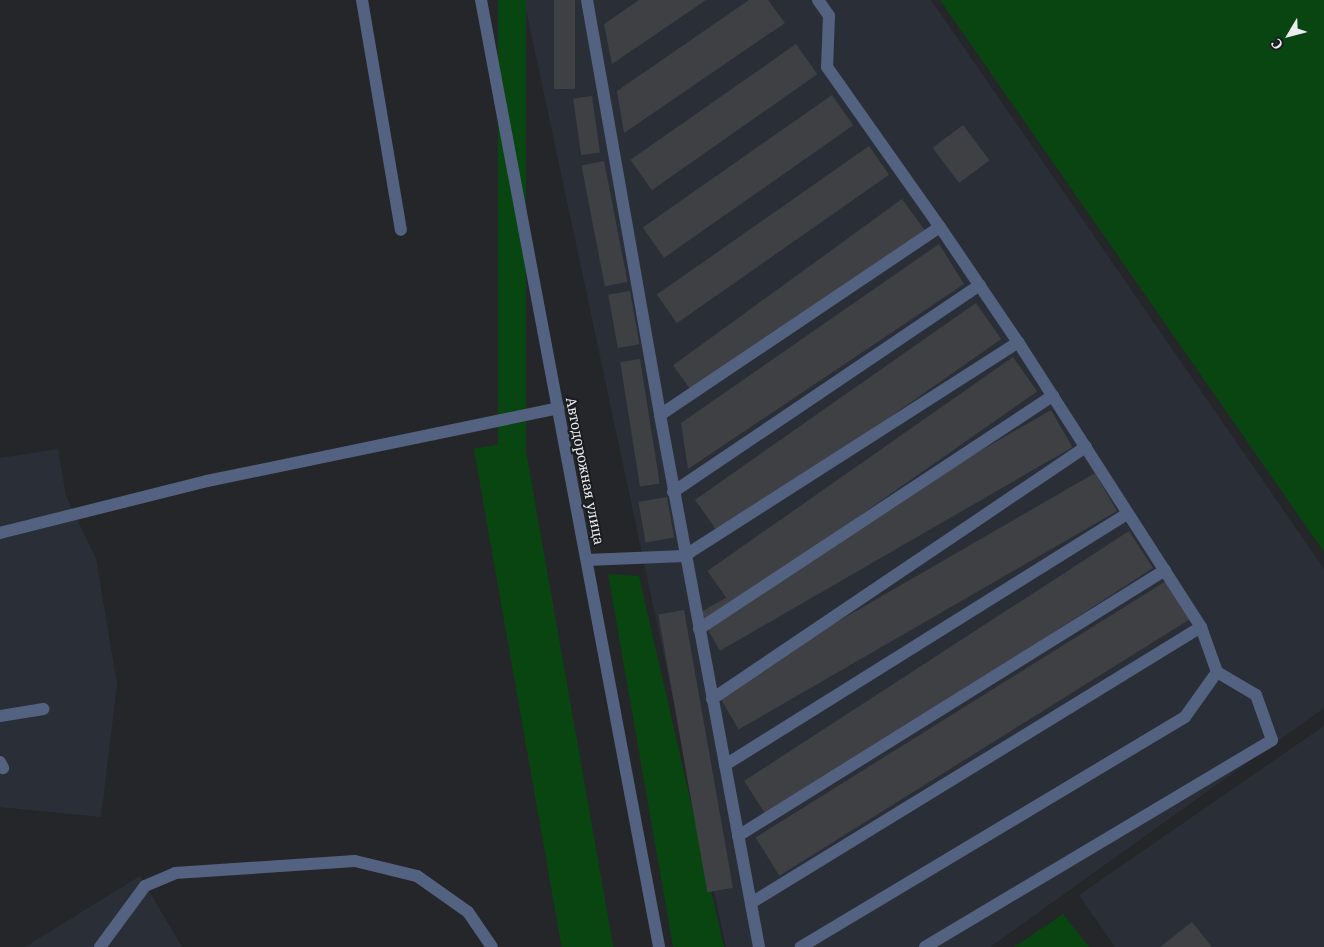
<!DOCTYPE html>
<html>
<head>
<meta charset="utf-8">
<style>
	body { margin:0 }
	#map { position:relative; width:1324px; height:947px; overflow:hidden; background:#25262a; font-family:"Noto Serif",serif }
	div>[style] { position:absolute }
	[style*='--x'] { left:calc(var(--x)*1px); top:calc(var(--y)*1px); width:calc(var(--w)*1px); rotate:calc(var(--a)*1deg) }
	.built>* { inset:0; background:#2a2f37 }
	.green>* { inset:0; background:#094510; transform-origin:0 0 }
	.building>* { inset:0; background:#3e4044; transform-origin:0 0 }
	.minor>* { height:12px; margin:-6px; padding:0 6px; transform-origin:6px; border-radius:6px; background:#546281 }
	span { translate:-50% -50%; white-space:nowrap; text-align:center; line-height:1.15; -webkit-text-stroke:4px #1b1d20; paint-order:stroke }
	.street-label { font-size:14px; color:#ebecef }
	.north { position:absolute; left:1264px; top:10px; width:50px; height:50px; -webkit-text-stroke:4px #1b1d20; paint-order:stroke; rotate:233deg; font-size:14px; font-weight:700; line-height:20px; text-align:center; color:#ebecef }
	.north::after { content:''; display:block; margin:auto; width:18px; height:22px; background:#ebecef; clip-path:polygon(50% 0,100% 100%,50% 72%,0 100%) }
</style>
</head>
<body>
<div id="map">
	<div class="built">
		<i style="clip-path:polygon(524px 0,931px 0,1324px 569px,1324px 708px,990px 947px,726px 947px)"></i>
		<i style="clip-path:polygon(58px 449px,66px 496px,96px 559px,117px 685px,101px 817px,0 807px,0 458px)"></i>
		<i style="clip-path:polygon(1324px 726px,1324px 947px,1115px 947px,1079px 895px)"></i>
		<i style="clip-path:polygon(140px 876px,182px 947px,25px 947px)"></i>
	</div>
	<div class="green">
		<i style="left:498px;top:0;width:28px;height:553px"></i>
		<i style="clip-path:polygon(940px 0,1324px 0,1324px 552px)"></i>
		<i style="left:524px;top:440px;width:515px;height:51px;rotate:80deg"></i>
		<i style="clip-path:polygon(608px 574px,639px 576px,724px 947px,673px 947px)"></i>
		<i style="clip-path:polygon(1063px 914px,1089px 947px,1014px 947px)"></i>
	</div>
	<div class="building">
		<i style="left:554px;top:0;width:21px;height:89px"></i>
		<i style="clip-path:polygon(639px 0,706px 0,612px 64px,604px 24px)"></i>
		<i style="clip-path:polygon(749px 0,768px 0,785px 23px,624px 133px,617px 91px)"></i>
		<i style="left:796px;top:44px;width:37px;height:202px;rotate:55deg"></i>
		<i style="left:832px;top:95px;width:37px;height:231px;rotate:55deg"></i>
		<i style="left:592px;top:96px;width:57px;height:19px;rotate:82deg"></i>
		<i style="left:963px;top:125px;width:44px;height:38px;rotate:53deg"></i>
		<i style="left:869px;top:146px;width:35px;height:259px;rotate:55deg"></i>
		<i style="left:604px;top:161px;width:123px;height:23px;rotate:79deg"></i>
		<i style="left:902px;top:199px;width:39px;height:283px;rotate:54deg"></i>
		<i style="clip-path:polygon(939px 244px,964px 284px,688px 469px,681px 423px)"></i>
		<i style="left:630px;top:291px;width:54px;height:22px;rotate:80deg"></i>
		<i style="left:976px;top:303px;width:44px;height:343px;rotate:55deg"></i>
		<i style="left:1013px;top:357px;width:42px;height:373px;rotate:55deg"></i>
		<i style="left:640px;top:359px;width:126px;height:20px;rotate:81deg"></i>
		<i style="left:1051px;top:410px;width:43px;height:407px;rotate:60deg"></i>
		<i style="left:1095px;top:473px;width:44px;height:437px;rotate:60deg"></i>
		<i style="left:667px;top:497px;width:41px;height:29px;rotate:80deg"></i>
		<i style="left:1129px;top:531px;width:44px;height:459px;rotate:57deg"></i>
		<i style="left:1166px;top:581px;width:45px;height:484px;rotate:58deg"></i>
		<i style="left:684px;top:610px;width:282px;height:26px;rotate:80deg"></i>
		<i style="clip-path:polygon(1192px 922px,1212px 947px,1160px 947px)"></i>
	</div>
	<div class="minor">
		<i style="--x:362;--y:0;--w:233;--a:80.4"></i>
		<i style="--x:481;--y:0;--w:964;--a:79.35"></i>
		<i style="--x:587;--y:0;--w:421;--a:80"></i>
		<i style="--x:818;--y:0;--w:19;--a:55"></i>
		<i style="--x:829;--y:16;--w:51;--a:92.2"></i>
		<i style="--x:827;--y:67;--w:196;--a:54.8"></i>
		<i style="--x:673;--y:492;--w:370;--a:-34"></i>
		<i style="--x:0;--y:533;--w:213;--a:-14.1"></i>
		<i style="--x:207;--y:481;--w:359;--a:-11.7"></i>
		<i style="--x:587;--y:560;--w:97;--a:-2.4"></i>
		<i style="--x:684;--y:556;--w:397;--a:-32.6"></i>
		<i style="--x:1018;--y:342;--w:339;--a:57.3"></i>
		<i style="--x:1201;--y:627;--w:48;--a:70.4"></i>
		<i style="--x:1217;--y:672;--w:55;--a:125.4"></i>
		<i style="--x:1185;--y:717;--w:448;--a:149.1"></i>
		<i style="--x:699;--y:629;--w:424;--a:-33.4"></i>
		<i style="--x:712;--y:699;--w:451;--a:-34"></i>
		<i style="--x:0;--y:716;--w:44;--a:-9.2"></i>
		<i style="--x:0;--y:762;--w:7;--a:63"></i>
		<i style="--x:725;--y:765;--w:475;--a:-32"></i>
		<i style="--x:738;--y:836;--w:503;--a:-31.92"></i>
		<i style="--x:751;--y:903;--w:528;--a:-31.52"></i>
		<i style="--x:100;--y:947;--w:76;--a:-53.6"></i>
		<i style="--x:145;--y:886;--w:33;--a:-23"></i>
		<i style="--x:175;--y:873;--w:180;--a:-3.8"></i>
		<i style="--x:355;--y:861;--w:64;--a:13.6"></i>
		<i style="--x:417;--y:876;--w:62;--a:35.2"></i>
		<i style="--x:468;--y:912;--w:42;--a:55.6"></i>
		<i style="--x:759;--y:947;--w:541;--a:-100.54"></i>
		<i style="--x:660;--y:415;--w:337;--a:-33.9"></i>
		<i style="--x:940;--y:227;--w:139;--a:55.9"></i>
		<i style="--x:925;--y:947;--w:404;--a:-30.8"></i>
		<i style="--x:1272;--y:740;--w:48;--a:-109.6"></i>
		<i style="--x:1256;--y:695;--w:45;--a:-149.5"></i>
	</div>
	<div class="street-label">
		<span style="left:585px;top:471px;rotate:79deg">Автодорожная улица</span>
	</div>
	<div class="north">С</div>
</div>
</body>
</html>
